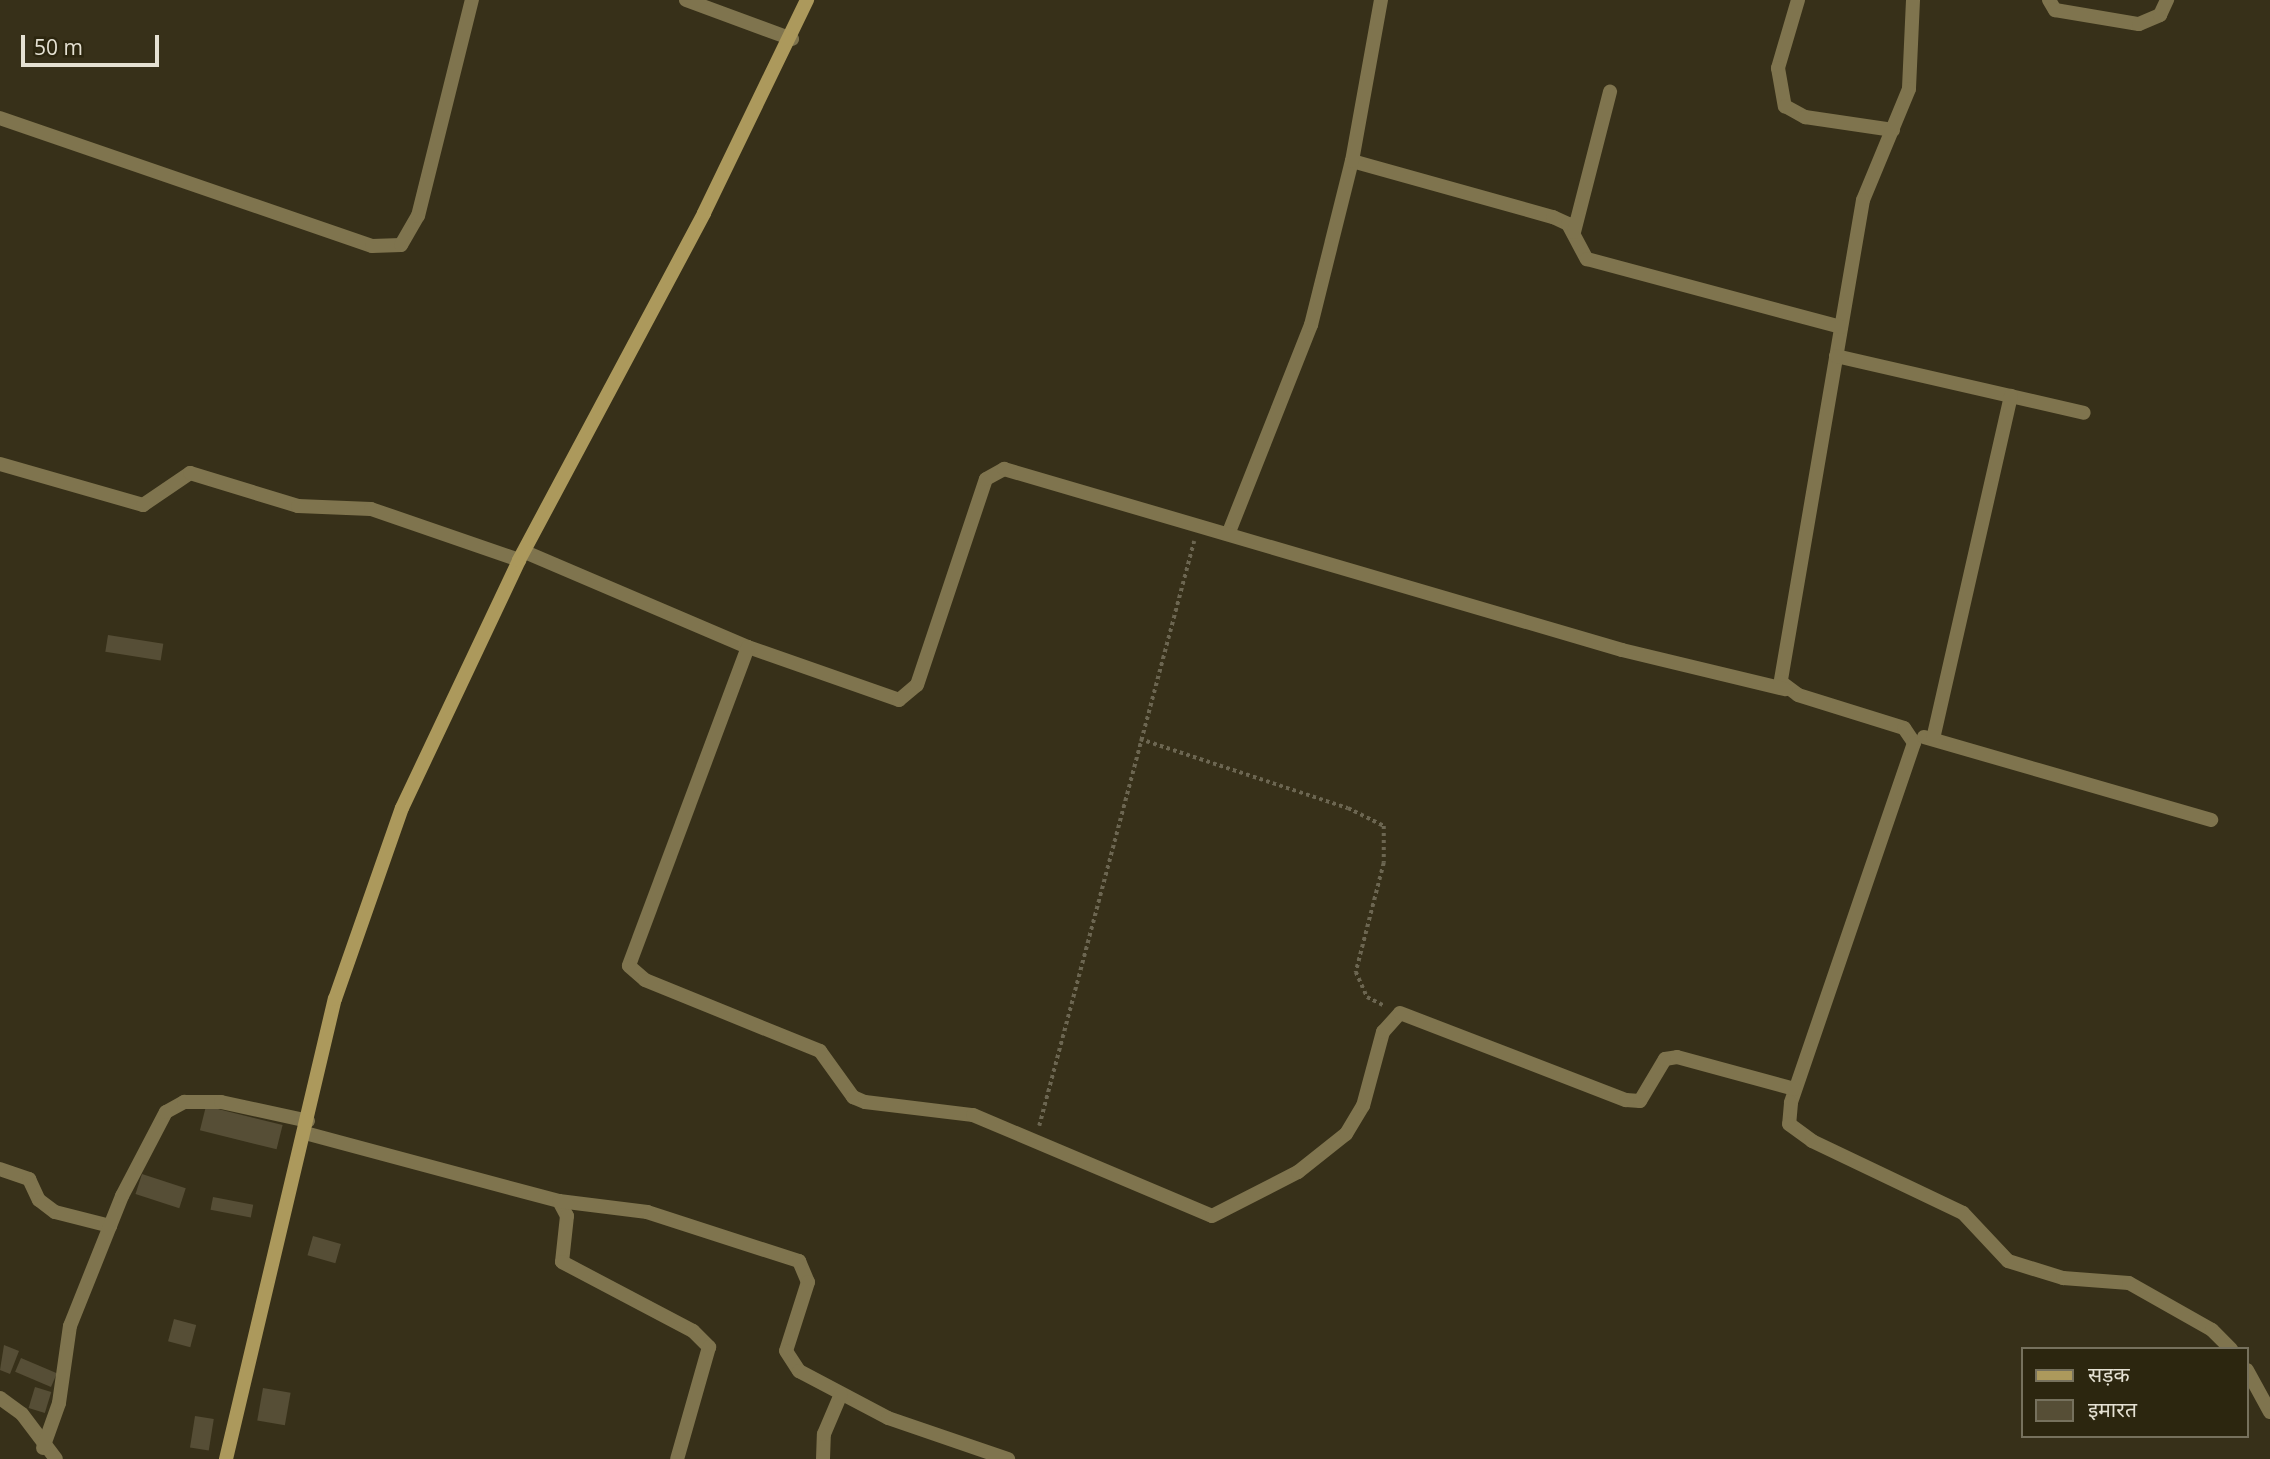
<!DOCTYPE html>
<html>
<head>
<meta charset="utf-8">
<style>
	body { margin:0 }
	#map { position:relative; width:2270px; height:1459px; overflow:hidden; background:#373019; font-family:"Open Sans","Noto Sans Devanagari",sans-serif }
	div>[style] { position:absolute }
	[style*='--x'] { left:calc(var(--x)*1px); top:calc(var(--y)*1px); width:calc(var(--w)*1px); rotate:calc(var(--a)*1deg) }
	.building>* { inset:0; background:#564e36; transform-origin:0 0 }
	.path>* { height:3.5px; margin-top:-1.75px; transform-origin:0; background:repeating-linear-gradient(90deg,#6c6651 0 3.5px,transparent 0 7px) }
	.street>* { height:14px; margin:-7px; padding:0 7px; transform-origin:7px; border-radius:7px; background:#7f744e }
	.secondary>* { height:14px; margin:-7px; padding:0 7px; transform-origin:7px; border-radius:7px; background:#ac995c }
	span { translate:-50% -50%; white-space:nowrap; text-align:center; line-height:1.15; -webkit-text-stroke:5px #2c260f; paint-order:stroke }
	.legend { position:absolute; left:2021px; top:1347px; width:228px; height:91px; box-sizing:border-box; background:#2c260f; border:2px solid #76715d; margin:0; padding:9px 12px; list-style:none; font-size:21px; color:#e5e1d3 }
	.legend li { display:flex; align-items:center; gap:14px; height:35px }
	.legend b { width:35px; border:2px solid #76715d }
	.scale { position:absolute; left:21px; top:35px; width:138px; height:32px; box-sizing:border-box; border:4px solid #e5e1d3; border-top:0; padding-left:9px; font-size:21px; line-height:24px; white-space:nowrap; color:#e5e1d3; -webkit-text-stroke:5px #2c260f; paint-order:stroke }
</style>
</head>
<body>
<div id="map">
	<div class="building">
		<i style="left:108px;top:635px;width:56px;height:17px;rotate:9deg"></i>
		<i style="left:206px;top:1106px;width:79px;height:25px;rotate:14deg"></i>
		<i style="left:142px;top:1174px;width:46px;height:21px;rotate:18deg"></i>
		<i style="left:213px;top:1197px;width:41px;height:13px;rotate:11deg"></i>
		<i style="left:313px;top:1236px;width:29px;height:20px;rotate:16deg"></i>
		<i style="left:174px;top:1319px;width:23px;height:23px;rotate:15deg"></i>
		<i style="clip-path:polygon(4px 1345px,19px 1351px,10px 1374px,0 1370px)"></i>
		<i style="left:21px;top:1358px;width:39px;height:15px;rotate:23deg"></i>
		<i style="left:35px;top:1387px;width:17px;height:22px;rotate:17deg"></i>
		<i style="left:263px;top:1388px;width:28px;height:33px;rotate:10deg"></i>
		<i style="left:195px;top:1416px;width:19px;height:32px;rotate:9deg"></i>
	</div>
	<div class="path">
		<i style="--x:1140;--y:739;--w:219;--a:18.4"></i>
		<i style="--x:1348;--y:808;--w:40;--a:26.6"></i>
		<i style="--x:1384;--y:826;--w:37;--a:90"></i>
		<i style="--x:1384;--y:863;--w:113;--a:104.4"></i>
		<i style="--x:1356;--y:972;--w:27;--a:66"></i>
		<i style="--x:1367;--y:997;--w:20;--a:27"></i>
		<i style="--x:1039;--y:1126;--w:605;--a:-75.16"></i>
	</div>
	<div class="street">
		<i style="--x:686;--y:0;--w:113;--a:20.2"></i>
		<i style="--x:1798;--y:0;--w:71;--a:106.4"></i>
		<i style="--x:1778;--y:68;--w:39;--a:80"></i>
		<i style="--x:1785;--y:106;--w:23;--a:29"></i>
		<i style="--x:1805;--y:117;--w:89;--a:8.4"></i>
		<i style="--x:1913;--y:0;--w:89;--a:92.6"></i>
		<i style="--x:1909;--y:89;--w:120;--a:112.5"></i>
		<i style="--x:1863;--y:200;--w:489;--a:99.7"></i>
		<i style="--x:1781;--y:682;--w:21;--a:37"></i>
		<i style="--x:1798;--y:695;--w:111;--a:17.3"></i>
		<i style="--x:1904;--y:728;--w:18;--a:56"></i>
		<i style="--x:1914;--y:743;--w:380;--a:108.9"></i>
		<i style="--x:1791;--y:1103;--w:21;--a:95"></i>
		<i style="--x:1789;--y:1124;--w:29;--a:36"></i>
		<i style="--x:1812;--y:1141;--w:167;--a:25.5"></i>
		<i style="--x:1963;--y:1213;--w:66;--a:46.8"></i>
		<i style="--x:2008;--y:1261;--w:58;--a:17.2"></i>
		<i style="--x:2063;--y:1278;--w:66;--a:4.3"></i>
		<i style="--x:2129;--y:1283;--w:95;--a:29.5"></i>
		<i style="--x:2212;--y:1330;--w:27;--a:45"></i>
		<i style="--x:2049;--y:0;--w:12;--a:59"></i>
		<i style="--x:2055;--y:10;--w:85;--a:9.5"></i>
		<i style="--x:2139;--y:24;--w:23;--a:-23"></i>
		<i style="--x:2160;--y:15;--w:17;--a:-65"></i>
		<i style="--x:0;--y:118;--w:393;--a:19"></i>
		<i style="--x:372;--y:246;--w:29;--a:-2"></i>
		<i style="--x:401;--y:245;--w:34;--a:-60"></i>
		<i style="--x:418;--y:216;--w:223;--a:-76"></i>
		<i style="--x:1352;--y:161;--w:209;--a:15.6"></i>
		<i style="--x:1553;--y:217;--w:17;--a:25"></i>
		<i style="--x:1568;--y:224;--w:40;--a:62"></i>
		<i style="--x:1587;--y:259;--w:263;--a:15"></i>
		<i style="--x:1574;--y:232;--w:145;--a:-75.6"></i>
		<i style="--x:1836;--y:356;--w:254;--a:12.9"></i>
		<i style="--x:0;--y:464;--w:149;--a:16"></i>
		<i style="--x:143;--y:505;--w:57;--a:-34.2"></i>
		<i style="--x:190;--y:473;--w:113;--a:17"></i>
		<i style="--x:298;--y:506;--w:73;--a:2.4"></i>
		<i style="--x:371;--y:509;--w:157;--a:19"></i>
		<i style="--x:1229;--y:532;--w:223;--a:-68.4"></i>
		<i style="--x:1311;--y:325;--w:169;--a:-76"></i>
		<i style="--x:1352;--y:161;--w:164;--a:-79.8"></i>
		<i style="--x:525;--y:552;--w:242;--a:23.1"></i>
		<i style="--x:748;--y:647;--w:160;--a:19.3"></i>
		<i style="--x:899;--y:700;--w:23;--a:-40"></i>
		<i style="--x:917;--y:685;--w:217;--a:-71.5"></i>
		<i style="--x:986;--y:479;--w:21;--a:-29"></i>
		<i style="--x:1004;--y:469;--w:644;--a:16.32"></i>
		<i style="--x:1622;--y:650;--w:168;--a:13.5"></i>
		<i style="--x:748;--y:647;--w:340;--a:110.5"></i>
		<i style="--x:629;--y:966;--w:21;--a:41"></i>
		<i style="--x:645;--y:980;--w:189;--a:22.1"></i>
		<i style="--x:820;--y:1051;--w:57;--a:54.3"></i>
		<i style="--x:853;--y:1097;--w:13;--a:23"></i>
		<i style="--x:865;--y:1102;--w:109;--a:6.9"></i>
		<i style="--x:973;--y:1115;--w:259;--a:22.9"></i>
		<i style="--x:1212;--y:1216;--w:97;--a:-27.1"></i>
		<i style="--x:1298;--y:1172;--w:61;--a:-38.4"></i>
		<i style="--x:1346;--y:1134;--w:33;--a:-59"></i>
		<i style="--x:1363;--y:1106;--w:77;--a:-74.9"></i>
		<i style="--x:1383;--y:1032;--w:25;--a:-48"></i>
		<i style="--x:1400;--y:1013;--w:242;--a:21.1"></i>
		<i style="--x:1626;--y:1100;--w:14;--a:4"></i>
		<i style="--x:1640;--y:1101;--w:49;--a:-59.2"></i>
		<i style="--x:1665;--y:1059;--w:12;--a:-9"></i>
		<i style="--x:1677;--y:1057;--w:122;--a:15.2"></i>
		<i style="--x:1924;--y:737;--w:299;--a:16.1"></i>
		<i style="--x:1933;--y:739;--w:352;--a:-77.2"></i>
		<i style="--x:305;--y:1133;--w:263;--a:15"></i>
		<i style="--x:559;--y:1201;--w:17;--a:62"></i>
		<i style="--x:567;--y:1216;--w:46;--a:96.2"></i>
		<i style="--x:562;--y:1262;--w:148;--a:27.8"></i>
		<i style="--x:693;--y:1331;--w:23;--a:45"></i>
		<i style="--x:709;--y:1347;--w:116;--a:105.9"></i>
		<i style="--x:0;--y:1169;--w:31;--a:19"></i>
		<i style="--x:29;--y:1179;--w:23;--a:65"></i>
		<i style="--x:39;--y:1200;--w:20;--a:37"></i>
		<i style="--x:55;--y:1212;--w:57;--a:14.3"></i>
		<i style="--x:559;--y:1201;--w:89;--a:7.1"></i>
		<i style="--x:647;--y:1212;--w:160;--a:17.9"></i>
		<i style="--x:799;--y:1261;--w:23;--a:67"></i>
		<i style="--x:808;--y:1282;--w:72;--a:107.7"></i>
		<i style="--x:786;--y:1351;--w:24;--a:57"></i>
		<i style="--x:799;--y:1371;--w:101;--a:27.8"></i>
		<i style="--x:888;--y:1418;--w:127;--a:18.9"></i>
		<i style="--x:2247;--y:1370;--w:48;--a:61.3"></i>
		<i style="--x:0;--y:1398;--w:27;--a:36"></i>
		<i style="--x:22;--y:1414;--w:56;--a:52.9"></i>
		<i style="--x:43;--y:1448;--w:48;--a:-70.4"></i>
		<i style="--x:59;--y:1403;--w:78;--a:-81.9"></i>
		<i style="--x:70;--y:1326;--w:140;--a:-68.2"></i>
		<i style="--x:122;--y:1196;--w:95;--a:-62.4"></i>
		<i style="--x:166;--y:1112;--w:21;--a:-29"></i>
		<i style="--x:184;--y:1102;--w:37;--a:0"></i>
		<i style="--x:221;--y:1102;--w:89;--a:12.3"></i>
		<i style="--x:823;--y:1459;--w:25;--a:-88"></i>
		<i style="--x:824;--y:1434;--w:43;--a:-67"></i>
	</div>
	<div class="secondary">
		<i style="--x:226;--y:1459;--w:473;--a:-76.7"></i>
		<i style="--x:335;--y:999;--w:202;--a:-70.7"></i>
		<i style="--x:402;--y:808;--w:274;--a:-64.7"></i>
		<i style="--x:519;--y:560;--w:393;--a:-61.9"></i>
		<i style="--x:704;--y:213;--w:237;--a:-64.2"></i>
	</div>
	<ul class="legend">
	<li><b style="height:9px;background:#ac995c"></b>सड़क</li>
	<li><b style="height:19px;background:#564e36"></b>इमारत</li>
	</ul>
	<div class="scale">50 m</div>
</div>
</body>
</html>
